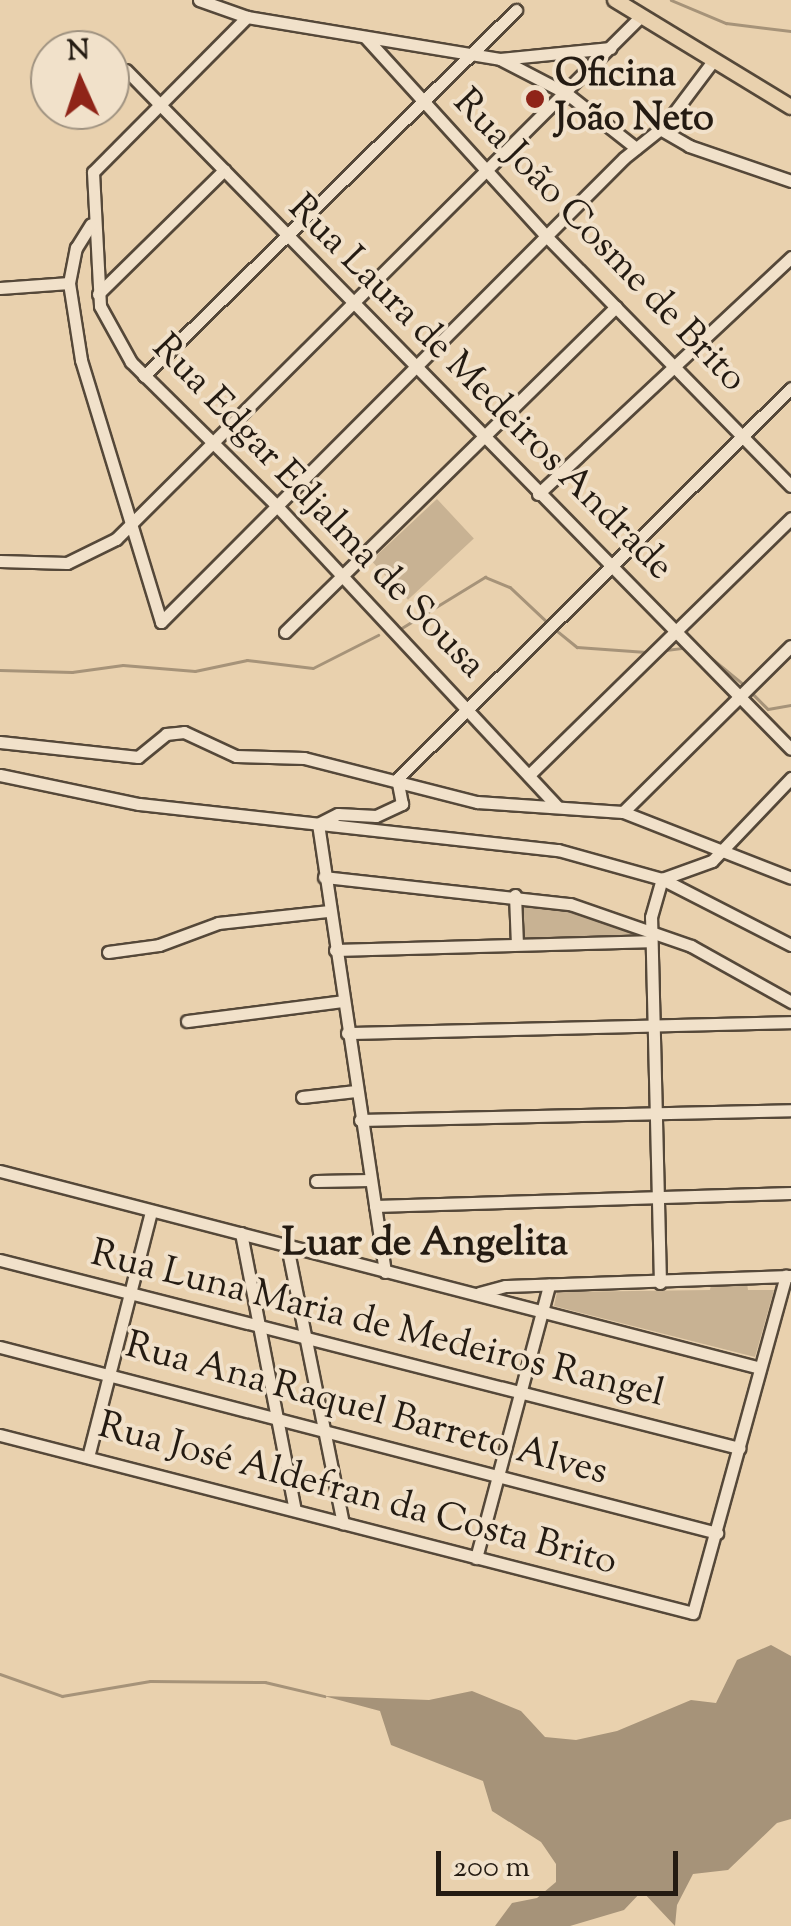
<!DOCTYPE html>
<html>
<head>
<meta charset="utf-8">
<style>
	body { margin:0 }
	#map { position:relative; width:791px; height:1926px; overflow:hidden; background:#e9d1ae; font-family:"Sorts Mill Goudy",serif }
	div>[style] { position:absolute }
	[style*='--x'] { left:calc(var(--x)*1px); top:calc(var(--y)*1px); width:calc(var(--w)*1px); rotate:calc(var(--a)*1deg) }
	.green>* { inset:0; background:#c8b293; transform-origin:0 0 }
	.water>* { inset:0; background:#a69379 }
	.stream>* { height:2.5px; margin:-1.25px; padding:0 1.25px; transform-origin:1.25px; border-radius:1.25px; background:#a69379 }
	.roads { filter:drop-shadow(2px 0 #554839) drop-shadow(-2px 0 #554839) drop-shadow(0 2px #554839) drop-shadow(0 -2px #554839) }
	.minor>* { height:11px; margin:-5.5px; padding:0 5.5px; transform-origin:5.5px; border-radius:5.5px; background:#f1e1ca }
	.major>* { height:14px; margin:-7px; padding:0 7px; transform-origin:7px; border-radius:7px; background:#e9d1ae }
	.dots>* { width:28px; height:28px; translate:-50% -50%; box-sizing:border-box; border:5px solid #f1e1ca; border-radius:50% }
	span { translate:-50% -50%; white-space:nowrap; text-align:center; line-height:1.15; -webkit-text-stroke:8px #f1e1ca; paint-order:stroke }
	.poi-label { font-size:38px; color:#241b12; font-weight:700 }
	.left { translate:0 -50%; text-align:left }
	.street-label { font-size:38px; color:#241b12 }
	.neighbourhood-label { font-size:40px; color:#241b12; font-weight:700 }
	.north { position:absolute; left:30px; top:30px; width:100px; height:100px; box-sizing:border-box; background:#f1e1ca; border:2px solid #9f9280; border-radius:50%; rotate:357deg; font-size:28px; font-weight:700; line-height:40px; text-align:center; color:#241b12 }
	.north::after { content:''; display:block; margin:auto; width:35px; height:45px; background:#8f2418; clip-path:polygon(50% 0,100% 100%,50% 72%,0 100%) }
	.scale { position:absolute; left:436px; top:1851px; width:242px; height:45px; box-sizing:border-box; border:5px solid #241b12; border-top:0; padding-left:12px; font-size:30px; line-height:35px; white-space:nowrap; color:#241b12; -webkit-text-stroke:8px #f1e1ca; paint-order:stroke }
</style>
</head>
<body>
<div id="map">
	<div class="green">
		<i style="left:437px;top:499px;width:54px;height:90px;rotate:47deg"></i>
		<i style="clip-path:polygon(522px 901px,624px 926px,641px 935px,524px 938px)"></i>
		<i style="clip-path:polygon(747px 1283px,748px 1290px,774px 1290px,755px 1357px,554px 1306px,557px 1292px,710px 1290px,711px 1284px)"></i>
	</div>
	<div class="water">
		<i style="clip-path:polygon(771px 1645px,791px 1656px,791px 1819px,777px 1823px,728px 1870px,693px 1874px,677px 1905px,675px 1926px,642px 1891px,624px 1910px,570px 1926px,495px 1926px,512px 1903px,537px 1898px,556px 1882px,556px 1864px,541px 1842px,492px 1811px,483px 1781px,391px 1745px,380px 1711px,324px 1696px,429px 1700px,472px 1691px,521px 1711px,545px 1737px,576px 1740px,617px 1731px,691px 1700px,716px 1703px,737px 1660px)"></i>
	</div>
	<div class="stream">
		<i style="--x:671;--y:0;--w:60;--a:22.7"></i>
		<i style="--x:726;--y:23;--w:65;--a:7"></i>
		<i style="--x:400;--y:629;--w:100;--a:-31.5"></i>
		<i style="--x:485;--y:577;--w:27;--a:22"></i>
		<i style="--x:510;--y:587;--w:48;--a:43.3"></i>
		<i style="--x:556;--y:630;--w:27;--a:39"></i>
		<i style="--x:577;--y:647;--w:69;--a:4.1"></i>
		<i style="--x:698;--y:647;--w:57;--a:39.3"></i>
		<i style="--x:666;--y:650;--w:17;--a:-7"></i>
		<i style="--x:0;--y:670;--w:72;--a:1.6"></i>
		<i style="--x:72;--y:672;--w:51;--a:-7.8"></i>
		<i style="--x:123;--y:665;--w:72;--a:4.8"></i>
		<i style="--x:195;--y:671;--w:53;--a:-11.9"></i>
		<i style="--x:247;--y:660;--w:66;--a:6.9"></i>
		<i style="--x:313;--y:668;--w:73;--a:-26.9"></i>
		<i style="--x:753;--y:694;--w:21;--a:45"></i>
		<i style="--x:768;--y:709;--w:23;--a:-10"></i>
		<i style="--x:0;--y:1674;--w:66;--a:19.5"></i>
		<i style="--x:62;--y:1696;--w:89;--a:-9.7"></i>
		<i style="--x:150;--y:1681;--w:115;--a:0.5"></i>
		<i style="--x:265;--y:1682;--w:61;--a:13.3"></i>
	</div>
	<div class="roads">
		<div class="minor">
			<i style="--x:199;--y:0;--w:51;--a:19.5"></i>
			<i style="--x:247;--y:17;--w:256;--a:9.4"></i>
			<i style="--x:500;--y:59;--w:111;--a:-5.7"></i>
			<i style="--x:247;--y:17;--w:218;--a:134.8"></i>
			<i style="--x:93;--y:172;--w:134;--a:87"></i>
			<i style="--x:100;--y:306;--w:64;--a:61"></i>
			<i style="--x:131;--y:362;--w:204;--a:44.6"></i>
			<i style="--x:276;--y:505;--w:412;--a:47"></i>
			<i style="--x:366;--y:38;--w:270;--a:47.7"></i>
			<i style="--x:548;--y:238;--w:347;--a:45.6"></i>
			<i style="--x:502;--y:60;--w:72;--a:27.3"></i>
			<i style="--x:566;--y:93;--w:89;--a:38.2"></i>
			<i style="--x:126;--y:70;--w:950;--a:45.6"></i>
			<i style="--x:660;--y:129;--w:34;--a:30"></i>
			<i style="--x:689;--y:146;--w:108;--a:18.9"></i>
			<i style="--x:69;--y:283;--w:78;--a:81.1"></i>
			<i style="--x:81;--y:360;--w:274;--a:73"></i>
			<i style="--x:161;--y:622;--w:655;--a:-45.06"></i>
			<i style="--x:624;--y:158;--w:51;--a:-38.7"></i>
			<i style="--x:664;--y:126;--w:81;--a:-53"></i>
			<i style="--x:0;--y:288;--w:69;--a:-4.1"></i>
			<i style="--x:69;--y:283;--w:36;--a:-79"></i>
			<i style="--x:76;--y:248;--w:28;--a:-58"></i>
			<i style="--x:98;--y:294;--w:177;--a:-44.5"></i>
			<i style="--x:144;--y:376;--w:522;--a:-44.53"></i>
			<i style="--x:538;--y:494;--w:347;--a:-43.1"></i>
			<i style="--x:0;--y:561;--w:67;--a:1.7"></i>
			<i style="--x:67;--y:563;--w:55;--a:-26.1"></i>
			<i style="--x:116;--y:539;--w:741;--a:-44.89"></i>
			<i style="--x:285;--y:632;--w:464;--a:-44.5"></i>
			<i style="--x:0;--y:742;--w:139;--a:6.2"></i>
			<i style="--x:138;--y:757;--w:36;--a:-39"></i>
			<i style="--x:166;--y:734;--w:18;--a:-6"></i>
			<i style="--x:184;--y:732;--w:57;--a:24.8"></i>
			<i style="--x:236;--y:756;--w:68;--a:1.7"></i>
			<i style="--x:304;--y:758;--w:179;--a:14.3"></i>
			<i style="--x:477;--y:802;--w:146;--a:3.9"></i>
			<i style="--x:623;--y:812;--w:180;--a:21.4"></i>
			<i style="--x:532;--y:772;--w:363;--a:-44.4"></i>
			<i style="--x:0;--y:775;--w:142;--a:11.8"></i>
			<i style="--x:139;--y:804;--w:422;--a:6.3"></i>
			<i style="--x:558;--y:850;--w:108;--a:15.6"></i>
			<i style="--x:662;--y:879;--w:145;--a:27.1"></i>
			<i style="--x:623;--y:812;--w:236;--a:-44.7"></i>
			<i style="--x:324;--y:877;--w:247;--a:6.3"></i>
			<i style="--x:570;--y:904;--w:128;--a:19.1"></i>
			<i style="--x:691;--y:946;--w:115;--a:29.2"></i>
			<i style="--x:515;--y:895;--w:49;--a:87.7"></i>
			<i style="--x:335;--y:950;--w:313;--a:-1.6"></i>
			<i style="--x:108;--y:952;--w:51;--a:-7.8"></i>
			<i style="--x:159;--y:945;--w:63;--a:-20.4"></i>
			<i style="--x:218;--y:923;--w:112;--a:-6.2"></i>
			<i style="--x:187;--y:1021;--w:157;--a:-7.3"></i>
			<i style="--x:347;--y:1033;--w:444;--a:-1.4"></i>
			<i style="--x:302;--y:1097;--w:54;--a:-6.3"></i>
			<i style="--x:360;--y:1120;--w:431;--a:-1.3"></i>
			<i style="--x:0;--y:1171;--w:785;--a:14.53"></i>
			<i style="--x:316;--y:1181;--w:54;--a:-1.1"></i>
			<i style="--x:375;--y:1206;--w:416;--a:-1.8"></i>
			<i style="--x:241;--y:1233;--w:282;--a:79"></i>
			<i style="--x:287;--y:1246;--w:283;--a:78.6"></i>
			<i style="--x:0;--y:1260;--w:763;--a:14.27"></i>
			<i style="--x:385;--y:1272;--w:453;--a:-98.5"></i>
			<i style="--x:318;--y:824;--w:22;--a:-27"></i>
			<i style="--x:338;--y:814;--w:38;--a:3"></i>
			<i style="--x:376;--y:816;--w:29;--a:-25"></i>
			<i style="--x:402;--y:804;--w:25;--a:-101"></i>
			<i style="--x:397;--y:779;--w:555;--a:-44.78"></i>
			<i style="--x:660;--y:1283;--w:366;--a:-91.4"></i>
			<i style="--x:651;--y:917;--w:40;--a:-74"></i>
			<i style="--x:662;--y:879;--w:53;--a:-19.8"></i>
			<i style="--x:712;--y:861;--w:115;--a:-46.4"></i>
			<i style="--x:479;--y:1293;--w:27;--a:-15"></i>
			<i style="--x:505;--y:1286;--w:286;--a:-2"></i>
			<i style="--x:0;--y:1347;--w:741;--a:14.54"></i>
			<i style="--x:0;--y:1435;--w:715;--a:14.41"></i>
			<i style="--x:693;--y:1613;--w:350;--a:-74.6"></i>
			<i style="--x:88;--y:1457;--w:254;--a:-75.6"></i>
			<i style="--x:476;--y:1558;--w:283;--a:-75"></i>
		</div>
		<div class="major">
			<i style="--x:615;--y:0;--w:206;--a:31.3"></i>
		</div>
	</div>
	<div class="dots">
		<i style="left:535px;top:99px;background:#8f2418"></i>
	</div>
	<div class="poi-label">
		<span class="left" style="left:555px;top:99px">Oficina<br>João Neto</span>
	</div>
	<div class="street-label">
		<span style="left:598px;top:242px;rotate:46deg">Rua João Cosme de Brito</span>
		<span style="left:479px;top:389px;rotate:45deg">Rua Laura de Medeiros Andrade</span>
		<span style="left:317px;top:508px;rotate:46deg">Rua Edgar Edjalma de Sousa</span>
		<span style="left:377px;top:1326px;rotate:14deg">Rua Luna Maria de Medeiros Rangel</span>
		<span style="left:366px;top:1411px;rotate:15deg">Rua Ana Raquel Barreto Alves</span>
		<span style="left:357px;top:1496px;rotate:15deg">Rua José Aldefran da Costa Brito</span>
	</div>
	<div class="neighbourhood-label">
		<span style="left:425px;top:1245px">Luar de Angelita</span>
	</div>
	<div class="north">N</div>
	<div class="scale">200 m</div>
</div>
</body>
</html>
